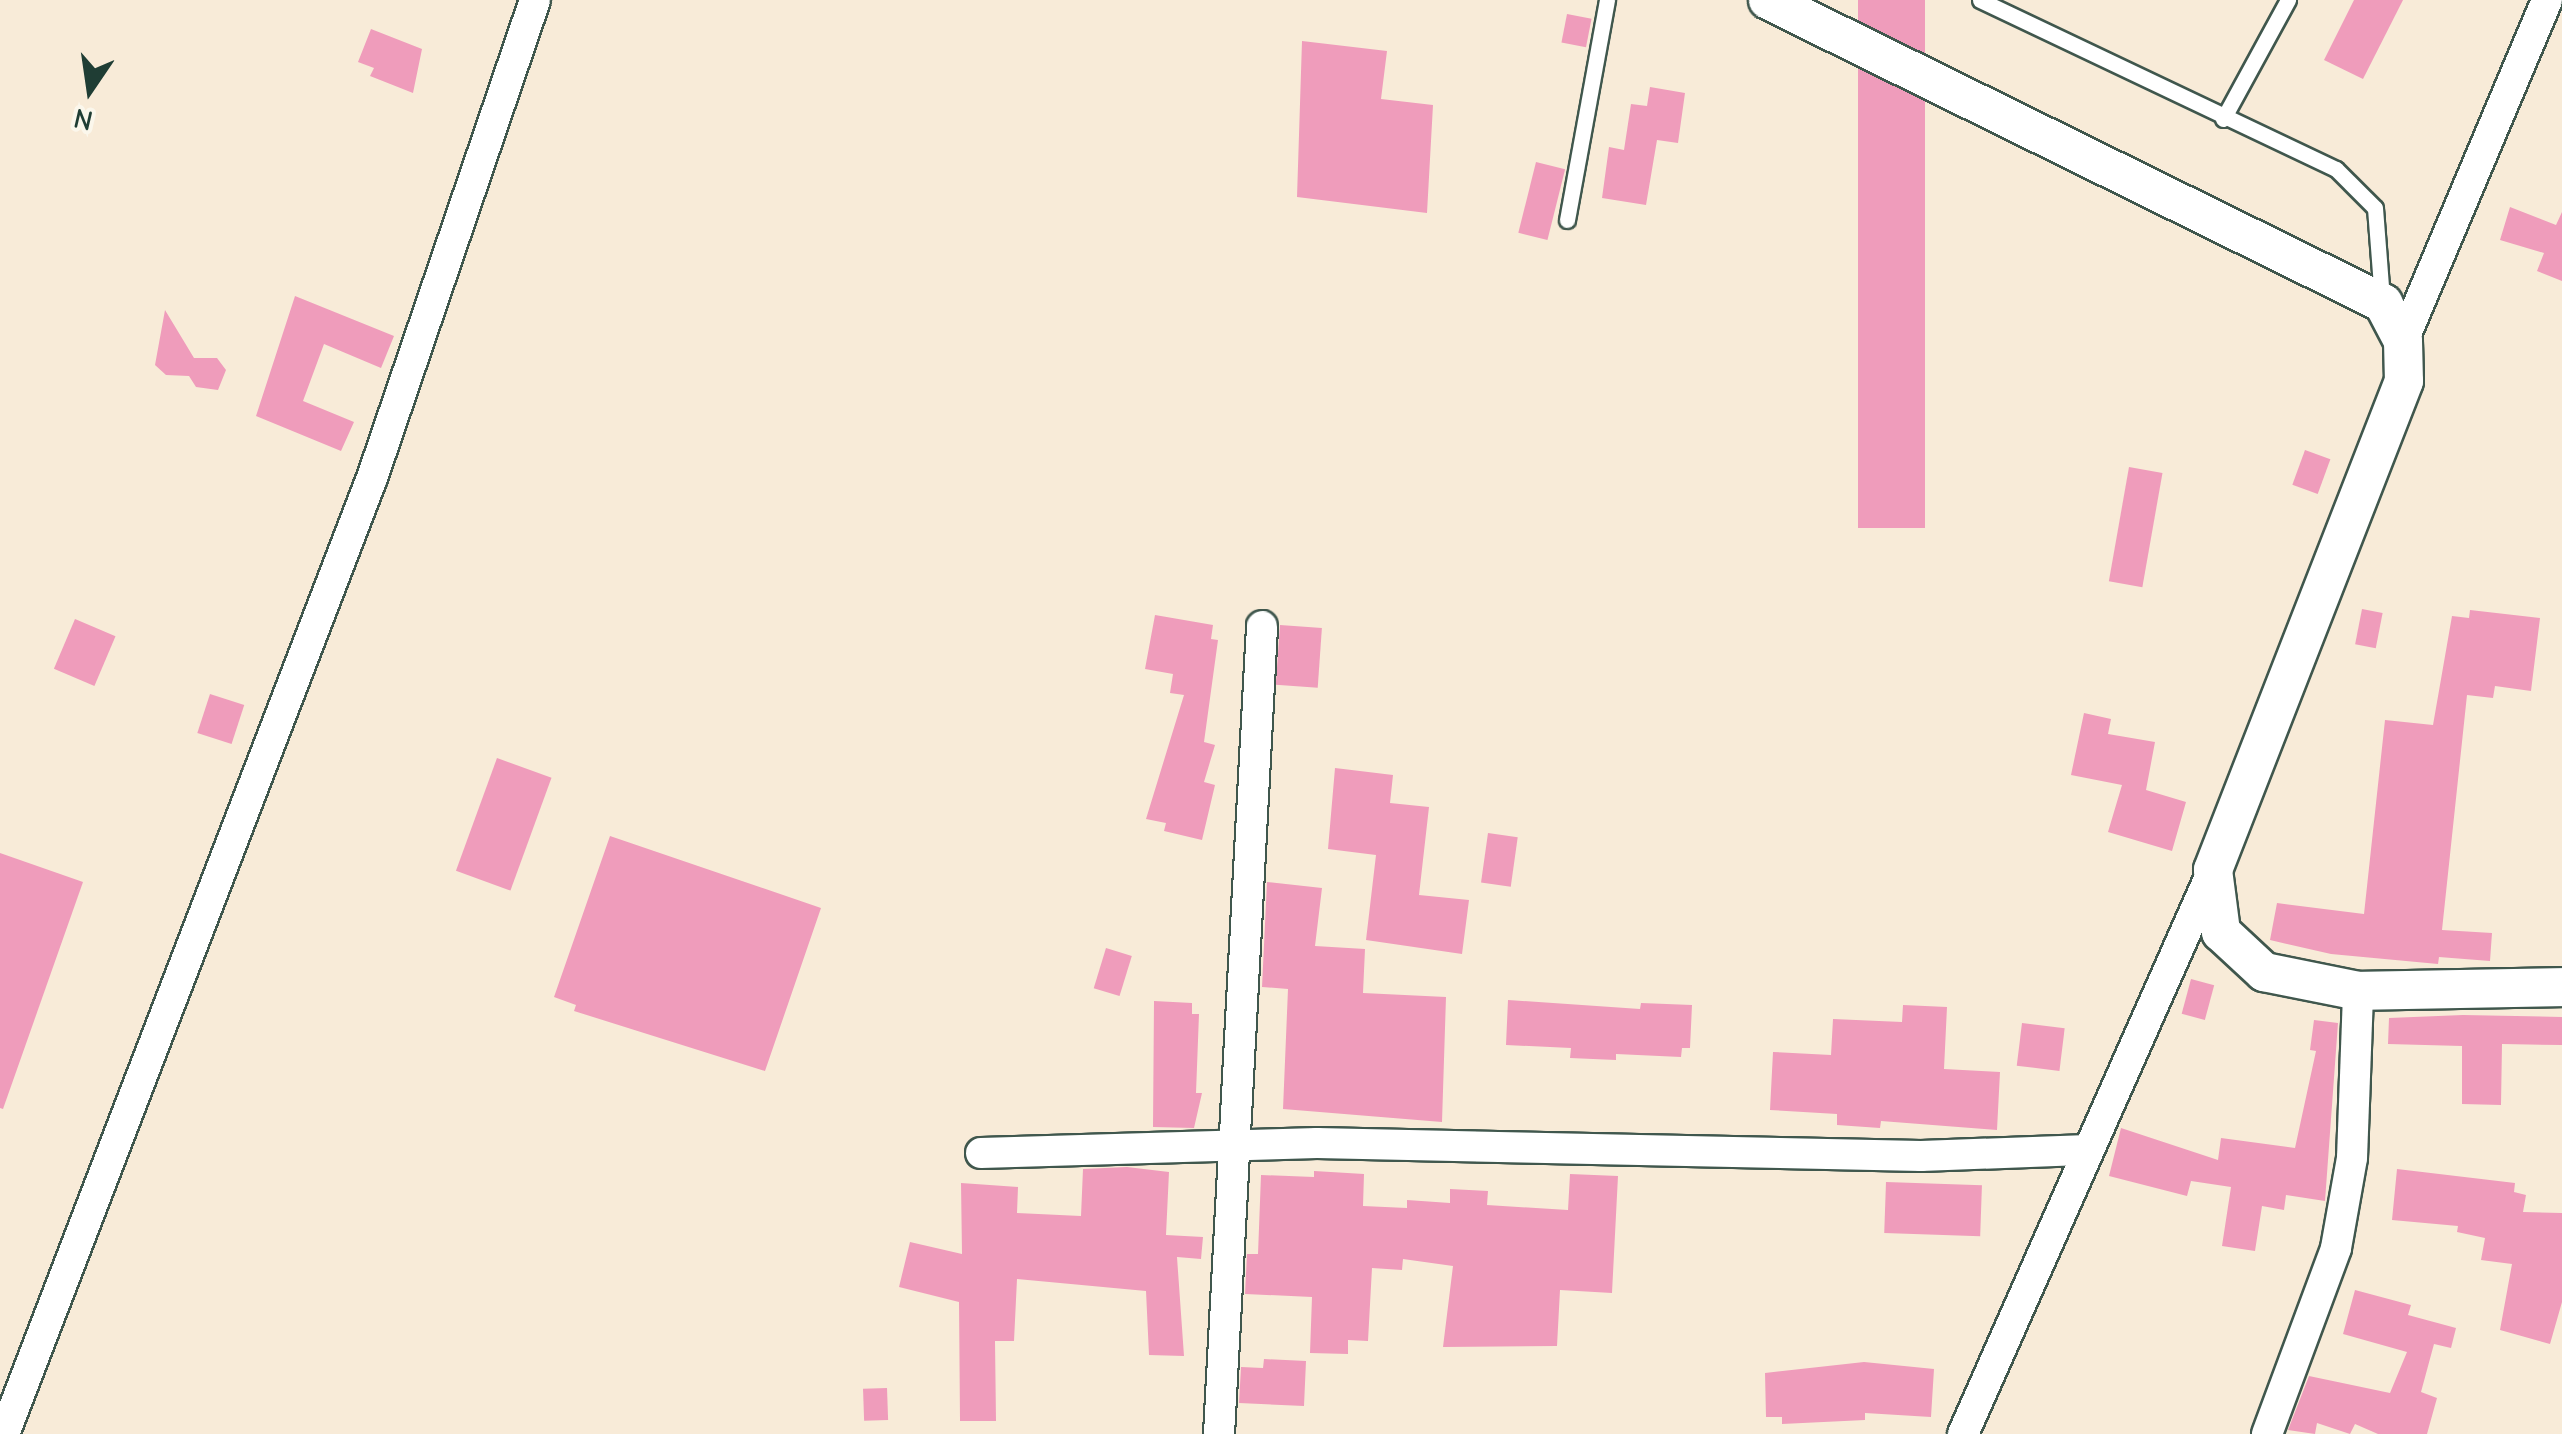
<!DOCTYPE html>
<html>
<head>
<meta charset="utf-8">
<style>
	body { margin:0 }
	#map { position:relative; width:2562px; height:1434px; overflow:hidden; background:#f8ebd8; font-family:"Comic Neue",sans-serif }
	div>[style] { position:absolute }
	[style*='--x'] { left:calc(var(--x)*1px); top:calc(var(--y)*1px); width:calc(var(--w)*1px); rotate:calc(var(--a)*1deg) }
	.building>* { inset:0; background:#ef9cbb; transform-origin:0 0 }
	.roads { filter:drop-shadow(2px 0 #40574d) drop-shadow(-2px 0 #40574d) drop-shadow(0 2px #40574d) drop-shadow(0 -2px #40574d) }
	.service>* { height:15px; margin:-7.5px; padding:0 7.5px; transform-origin:7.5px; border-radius:7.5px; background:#fff }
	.minor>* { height:30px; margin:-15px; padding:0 15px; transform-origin:15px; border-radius:15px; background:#fff }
	.tertiary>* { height:38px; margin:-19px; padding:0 19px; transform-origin:19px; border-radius:19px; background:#fff }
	span { translate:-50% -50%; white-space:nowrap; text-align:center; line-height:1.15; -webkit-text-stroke:8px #fbf7ec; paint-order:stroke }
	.north { position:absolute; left:40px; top:40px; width:100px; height:100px; -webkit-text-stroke:8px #fbf7ec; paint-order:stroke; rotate:193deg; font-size:28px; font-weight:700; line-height:40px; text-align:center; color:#1f3d34 }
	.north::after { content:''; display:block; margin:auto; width:35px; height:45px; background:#1f3d34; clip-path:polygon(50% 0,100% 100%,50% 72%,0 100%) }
</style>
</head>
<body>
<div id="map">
	<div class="building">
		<i style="left:1858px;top:0;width:67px;height:528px"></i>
		<i style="clip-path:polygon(2354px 0,2403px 0,2363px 79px,2324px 60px)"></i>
		<i style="left:1567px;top:14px;width:25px;height:29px;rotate:11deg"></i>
		<i style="clip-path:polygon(371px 29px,422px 49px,413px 93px,370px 76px,374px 68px,358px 62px)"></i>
		<i style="clip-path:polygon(1302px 41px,1387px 51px,1381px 99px,1433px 105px,1427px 213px,1297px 197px)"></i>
		<i style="clip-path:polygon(1650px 87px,1685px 93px,1678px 143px,1657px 140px,1646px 205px,1602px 198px,1609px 147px,1624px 150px,1631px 104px,1647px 106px)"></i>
		<i style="left:1536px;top:162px;width:30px;height:73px;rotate:14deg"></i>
		<i style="clip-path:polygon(2510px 207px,2556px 225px,2562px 212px,2562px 281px,2537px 271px,2544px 253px,2500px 240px)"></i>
		<i style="clip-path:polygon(295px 296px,394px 336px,381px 368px,324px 344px,303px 401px,354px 422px,341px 451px,256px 416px)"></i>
		<i style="clip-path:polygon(165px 310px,194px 358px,217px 358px,226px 370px,218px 390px,196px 387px,189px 376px,166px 375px,155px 365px)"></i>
		<i style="left:2305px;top:450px;width:27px;height:37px;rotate:20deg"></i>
		<i style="left:2129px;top:467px;width:34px;height:116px;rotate:10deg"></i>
		<i style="left:2362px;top:609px;width:21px;height:36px;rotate:11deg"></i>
		<i style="clip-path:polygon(2470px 610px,2540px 618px,2531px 691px,2495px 686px,2493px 698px,2467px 695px,2442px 930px,2492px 933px,2490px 961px,2439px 957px,2438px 964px,2331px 954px,2270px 940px,2277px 903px,2364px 914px,2385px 720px,2433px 725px,2452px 616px,2469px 618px)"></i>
		<i style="clip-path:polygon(1155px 615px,1213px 625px,1211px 639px,1218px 640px,1204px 742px,1215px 745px,1204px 782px,1215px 785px,1202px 840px,1164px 831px,1166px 823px,1146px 819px,1184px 695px,1170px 693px,1173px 674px,1145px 669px)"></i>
		<i style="left:75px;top:619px;width:44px;height:54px;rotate:23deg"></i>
		<i style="left:1280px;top:625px;width:42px;height:60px;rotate:4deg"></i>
		<i style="left:210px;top:694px;width:36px;height:41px;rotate:18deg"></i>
		<i style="clip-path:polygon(2084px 713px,2111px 719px,2108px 734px,2155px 742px,2146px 790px,2186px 802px,2172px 851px,2108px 832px,2122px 785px,2071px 775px)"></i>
		<i style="left:497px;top:758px;width:58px;height:120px;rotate:20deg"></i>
		<i style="clip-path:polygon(1335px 768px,1393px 775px,1390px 803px,1429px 807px,1419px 895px,1469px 900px,1462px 954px,1366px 940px,1376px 855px,1328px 849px)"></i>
		<i style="left:1488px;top:833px;width:30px;height:50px;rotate:8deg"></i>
		<i style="clip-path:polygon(610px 836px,821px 908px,765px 1071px,574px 1011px,576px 1005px,554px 997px)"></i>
		<i style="clip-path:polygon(0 853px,83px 882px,3px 1109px,0 1108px)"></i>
		<i style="clip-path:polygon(1267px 882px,1322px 888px,1315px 946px,1365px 949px,1363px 993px,1446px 997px,1442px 1122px,1283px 1109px,1288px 989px,1262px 987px)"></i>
		<i style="left:1106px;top:948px;width:27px;height:42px;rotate:17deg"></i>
		<i style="left:2191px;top:979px;width:24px;height:36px;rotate:15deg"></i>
		<i style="clip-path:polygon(1508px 1000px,1640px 1009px,1641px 1003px,1692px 1005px,1690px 1048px,1682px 1048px,1681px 1057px,1616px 1054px,1616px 1060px,1570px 1058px,1571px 1048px,1506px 1045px)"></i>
		<i style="clip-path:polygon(1154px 1001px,1192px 1003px,1192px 1014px,1199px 1014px,1196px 1093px,1202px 1093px,1194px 1128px,1153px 1127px)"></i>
		<i style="clip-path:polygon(1903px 1005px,1947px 1007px,1944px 1069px,2000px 1072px,1997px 1130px,1881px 1121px,1880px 1128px,1837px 1125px,1837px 1114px,1770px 1110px,1773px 1052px,1831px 1055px,1833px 1019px,1902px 1022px)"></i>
		<i style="clip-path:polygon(2463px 1015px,2562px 1017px,2562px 1045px,2502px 1044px,2501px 1105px,2462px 1104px,2462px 1046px,2388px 1044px,2389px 1018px)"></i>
		<i style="clip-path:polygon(2314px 1020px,2338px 1023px,2325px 1201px,2286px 1195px,2284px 1210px,2262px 1206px,2255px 1251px,2222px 1246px,2231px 1187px,2191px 1181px,2187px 1196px,2109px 1176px,2121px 1128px,2218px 1160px,2221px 1138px,2295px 1148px,2316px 1051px,2310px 1050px)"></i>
		<i style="left:2022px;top:1023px;width:43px;height:43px;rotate:7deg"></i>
		<i style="clip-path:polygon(1127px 1167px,1169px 1172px,1166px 1235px,1203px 1237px,1201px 1259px,1177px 1257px,1184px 1356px,1149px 1355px,1146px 1291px,1017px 1279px,1014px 1341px,995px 1341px,996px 1421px,960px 1421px,959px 1302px,899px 1287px,910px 1242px,962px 1254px,961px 1183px,1018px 1187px,1017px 1213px,1081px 1216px,1083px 1169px)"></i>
		<i style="clip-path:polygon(2397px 1169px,2515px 1183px,2514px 1192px,2526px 1195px,2523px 1212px,2562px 1213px,2562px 1302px,2550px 1344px,2500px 1330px,2512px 1264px,2481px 1260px,2485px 1238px,2457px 1232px,2458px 1226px,2392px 1220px)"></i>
		<i style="clip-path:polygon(1314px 1171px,1364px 1174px,1363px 1206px,1407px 1208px,1407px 1200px,1450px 1203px,1450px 1189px,1488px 1191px,1487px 1205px,1568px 1210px,1570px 1174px,1618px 1176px,1612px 1293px,1560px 1290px,1557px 1346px,1443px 1347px,1453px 1266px,1403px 1259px,1402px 1270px,1372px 1268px,1368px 1341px,1348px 1340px,1348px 1354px,1310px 1353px,1312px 1297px,1245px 1294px,1247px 1254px,1258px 1254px,1261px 1175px,1314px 1177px)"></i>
		<i style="left:1886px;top:1182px;width:96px;height:51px;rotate:2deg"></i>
		<i style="clip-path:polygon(2355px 1290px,2411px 1305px,2408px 1315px,2456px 1328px,2451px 1348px,2434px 1344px,2421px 1392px,2437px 1398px,2427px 1434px,2378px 1434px,2355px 1424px,2350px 1434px,2317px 1423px,2315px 1434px,2288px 1430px,2309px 1376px,2390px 1393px,2407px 1352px,2343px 1334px)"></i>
		<i style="clip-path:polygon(1264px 1359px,1306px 1361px,1304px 1406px,1239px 1403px,1241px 1367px,1263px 1368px)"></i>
		<i style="clip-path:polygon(1864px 1362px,1934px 1369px,1931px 1417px,1865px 1413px,1865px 1420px,1782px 1424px,1782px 1417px,1766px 1417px,1765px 1373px)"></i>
		<i style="left:887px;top:1388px;width:32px;height:24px;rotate:88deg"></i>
	</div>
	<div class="roads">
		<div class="service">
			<i style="--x:1980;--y:0;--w:394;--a:25.4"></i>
			<i style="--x:2336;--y:169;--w:55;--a:45"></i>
			<i style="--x:2375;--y:208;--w:91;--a:85.6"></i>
			<i style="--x:2223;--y:119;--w:136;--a:-61.4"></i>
			<i style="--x:1567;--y:220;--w:224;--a:-79.7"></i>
		</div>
		<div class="minor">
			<i style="--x:2403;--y:341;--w:370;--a:-67.1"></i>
			<i style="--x:981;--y:1153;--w:336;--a:-1.7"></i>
			<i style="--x:1317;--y:1143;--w:604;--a:1.23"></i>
			<i style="--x:1921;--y:1156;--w:167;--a:-2.1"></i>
			<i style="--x:4;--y:1434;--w:1024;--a:-68.95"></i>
			<i style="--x:372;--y:478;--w:505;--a:-71.17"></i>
			<i style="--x:1219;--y:1434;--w:809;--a:-86.95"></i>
			<i style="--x:1963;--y:1434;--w:617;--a:-66.09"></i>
			<i style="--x:2267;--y:1434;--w:198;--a:-69.6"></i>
			<i style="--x:2336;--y:1248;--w:91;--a:-79.9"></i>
			<i style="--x:2352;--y:1158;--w:167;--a:-87.9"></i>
		</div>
		<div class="tertiary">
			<i style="--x:1768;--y:0;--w:686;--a:26.23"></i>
			<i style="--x:2383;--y:303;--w:43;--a:62.2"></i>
			<i style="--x:2403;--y:341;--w:40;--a:88.6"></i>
			<i style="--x:2404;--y:381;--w:525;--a:111.34"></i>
			<i style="--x:2213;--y:870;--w:63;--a:82.6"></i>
			<i style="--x:2221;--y:932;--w:59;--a:42.9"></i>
			<i style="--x:2264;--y:972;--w:96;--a:11.4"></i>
			<i style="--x:2358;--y:991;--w:204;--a:-1.1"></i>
		</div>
	</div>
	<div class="north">N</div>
</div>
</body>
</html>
